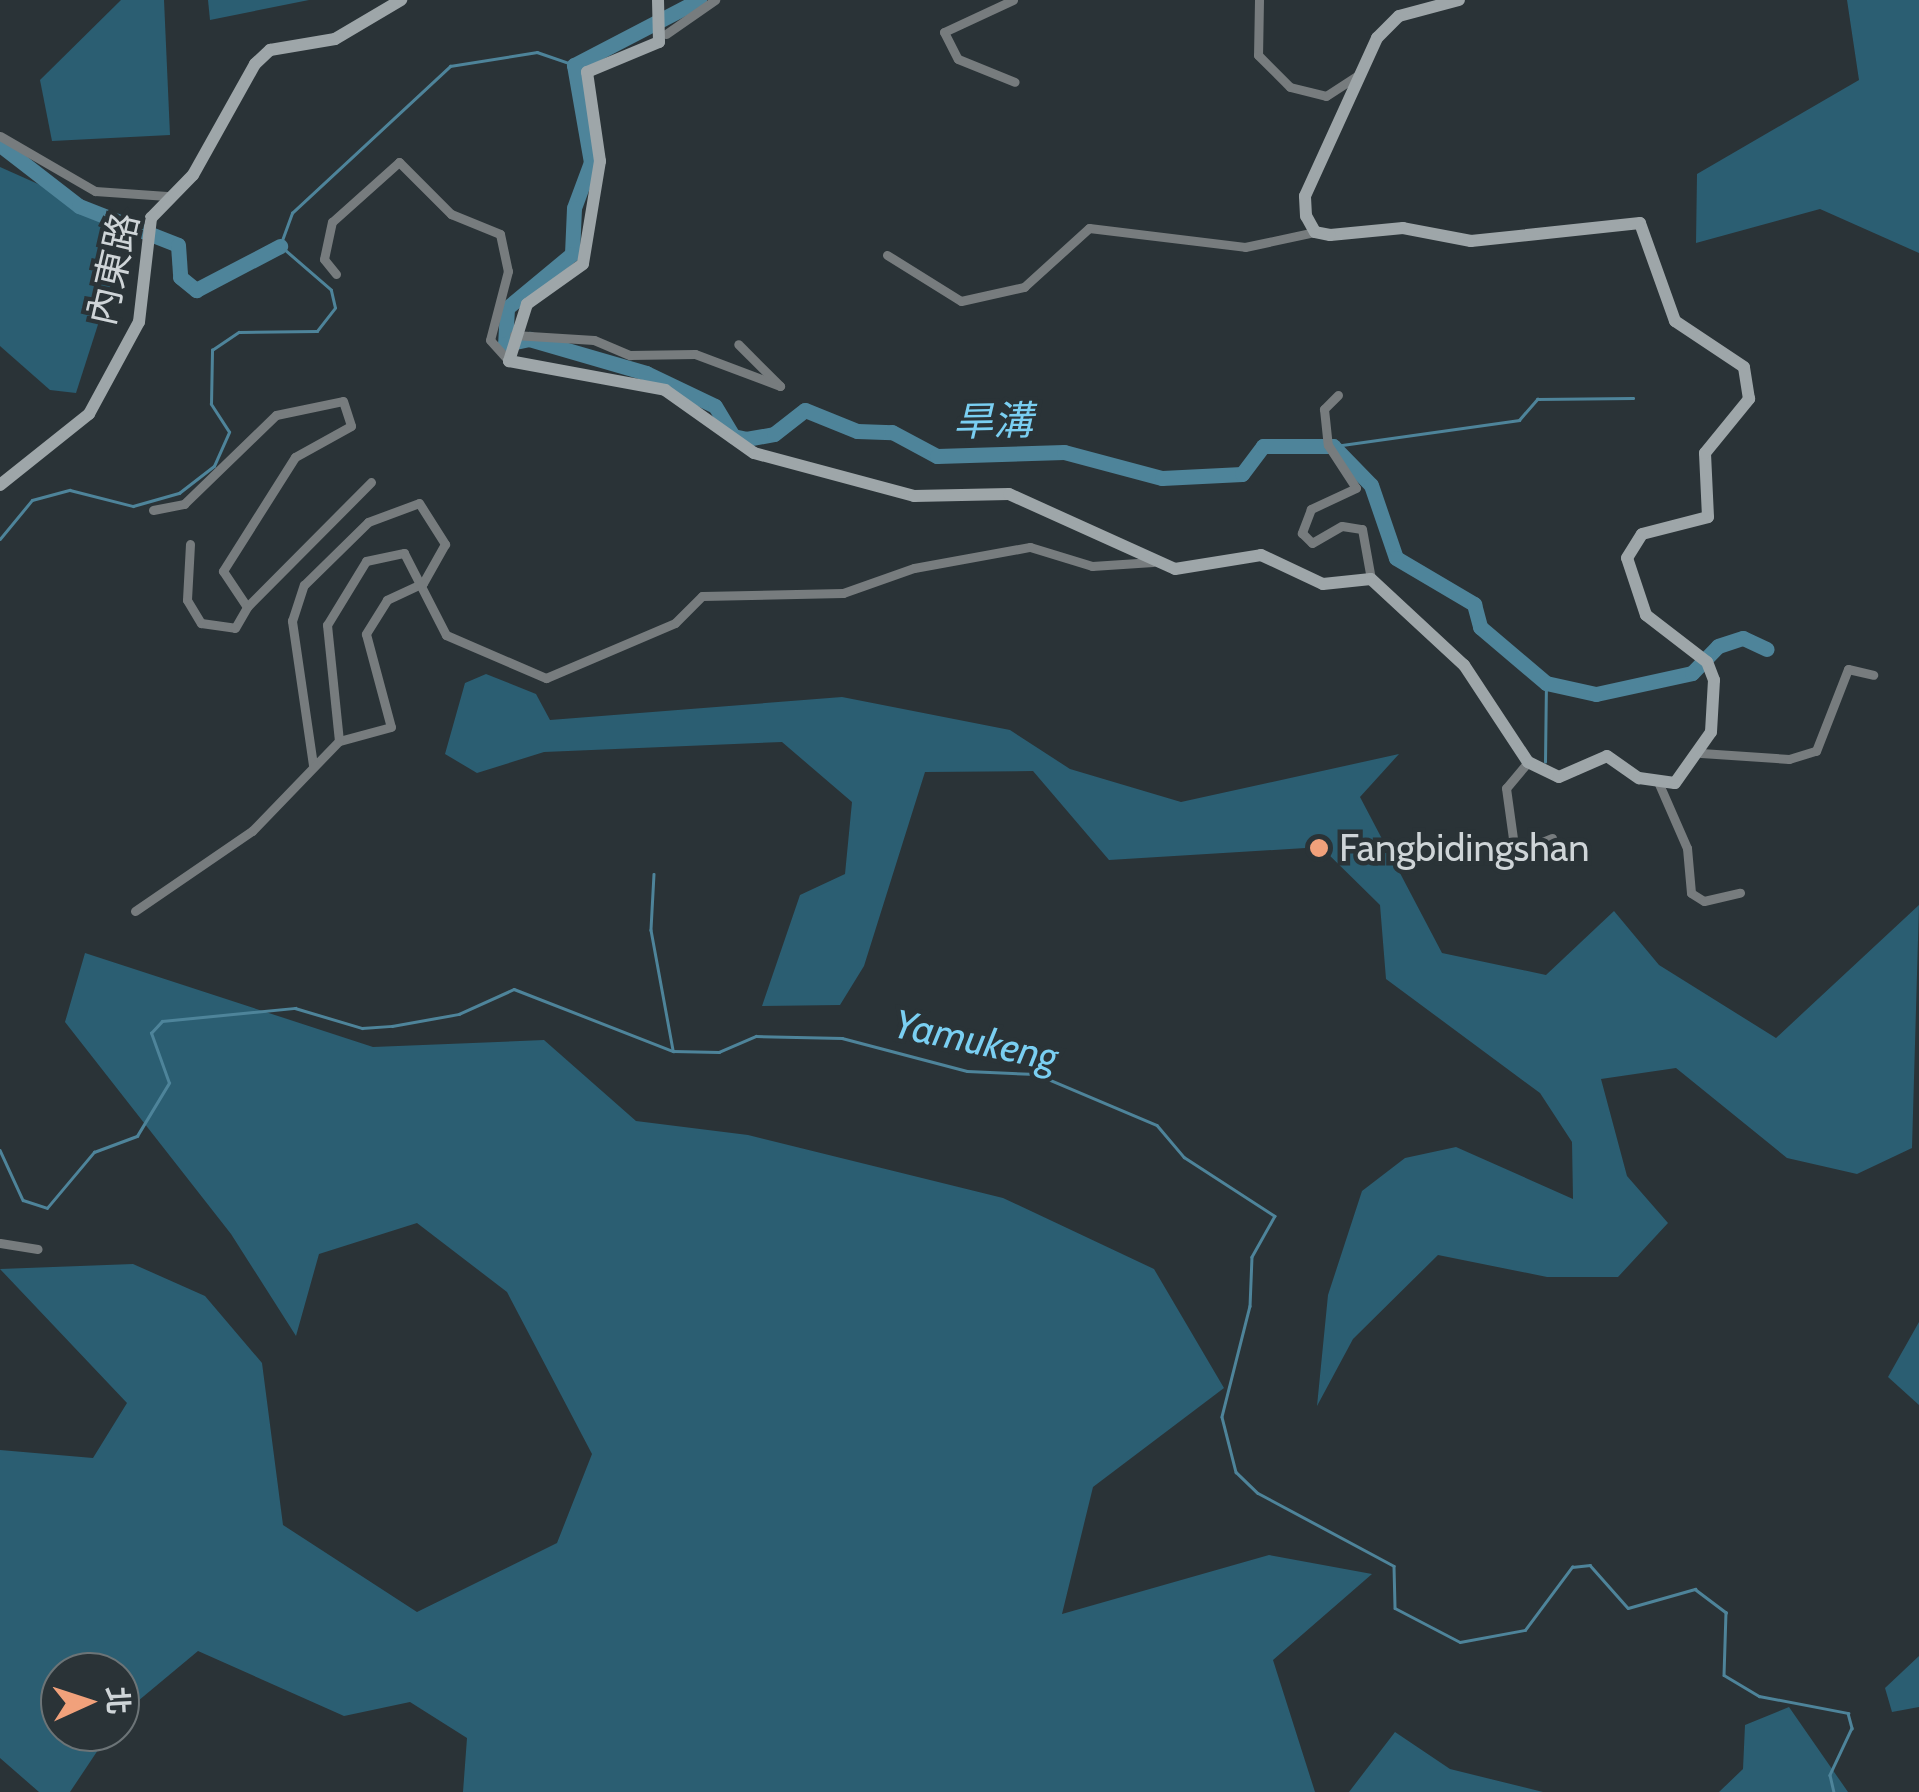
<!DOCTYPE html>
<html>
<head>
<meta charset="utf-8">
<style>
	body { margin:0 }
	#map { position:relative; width:1919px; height:1792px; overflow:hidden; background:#2a3337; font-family:Cabin,"Noto Sans TC",sans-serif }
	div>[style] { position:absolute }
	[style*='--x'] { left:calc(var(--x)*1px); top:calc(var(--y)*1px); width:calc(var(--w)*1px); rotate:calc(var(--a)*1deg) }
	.green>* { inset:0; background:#2b5e72 }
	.stream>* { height:2.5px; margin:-1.25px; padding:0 1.25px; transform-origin:1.25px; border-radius:1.25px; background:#4e849a }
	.river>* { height:15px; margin:-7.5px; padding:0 7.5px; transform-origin:7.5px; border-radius:7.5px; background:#4e849a }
	.street>* { height:9px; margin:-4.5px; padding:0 4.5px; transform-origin:4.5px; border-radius:4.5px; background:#777c7e }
	.secondary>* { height:12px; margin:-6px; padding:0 6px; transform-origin:6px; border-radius:6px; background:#9ea6a9 }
	.dots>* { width:28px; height:28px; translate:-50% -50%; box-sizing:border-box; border:5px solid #2a3337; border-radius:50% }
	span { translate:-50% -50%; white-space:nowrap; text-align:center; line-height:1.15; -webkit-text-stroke:9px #2a3337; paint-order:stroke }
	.street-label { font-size:38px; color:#cfd5d8 }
	.poi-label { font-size:38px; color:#cfd5d8 }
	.left { translate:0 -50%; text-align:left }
	.water-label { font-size:40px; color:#7acff2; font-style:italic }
	.north { position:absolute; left:40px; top:1652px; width:100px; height:100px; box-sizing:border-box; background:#2a3337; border:2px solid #6c7477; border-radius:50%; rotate:87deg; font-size:28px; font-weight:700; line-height:40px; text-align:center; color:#cfd5d8 }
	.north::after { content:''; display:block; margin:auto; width:35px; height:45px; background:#f1a17b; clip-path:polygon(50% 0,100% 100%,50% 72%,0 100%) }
</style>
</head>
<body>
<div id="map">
	<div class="green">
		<i style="clip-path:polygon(121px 0,164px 0,170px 135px,52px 141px,40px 80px)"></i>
		<i style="clip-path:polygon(208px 0,309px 0,210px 20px)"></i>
		<i style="clip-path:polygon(1847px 0,1919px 0,1919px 253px,1820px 209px,1696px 243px,1697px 174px,1859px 80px)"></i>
		<i style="clip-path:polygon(0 167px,130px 225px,76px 393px,50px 390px,0 346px)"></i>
		<i style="clip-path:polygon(486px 674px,536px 694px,550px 720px,842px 697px,1010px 730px,1070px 769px,1181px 802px,1399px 754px,1360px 797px,1442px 953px,1546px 975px,1614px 911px,1659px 965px,1776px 1038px,1919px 905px,1912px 1148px,1857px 1174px,1787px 1158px,1676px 1068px,1601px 1079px,1627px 1176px,1668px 1223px,1618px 1277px,1547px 1277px,1438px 1255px,1353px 1339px,1317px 1406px,1328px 1295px,1362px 1191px,1405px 1158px,1456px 1147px,1573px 1199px,1572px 1142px,1540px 1093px,1386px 979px,1380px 905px,1321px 847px,1109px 860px,1033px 771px,925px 772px,864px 966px,840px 1005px,762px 1006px,800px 895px,845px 874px,852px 802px,782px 742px,544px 752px,477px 773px,445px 754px,465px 683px)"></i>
		<i style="clip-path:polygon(85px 953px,373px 1047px,544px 1040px,636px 1121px,748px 1135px,1003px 1198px,1154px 1269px,1224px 1388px,1093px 1487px,1062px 1614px,1269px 1555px,1372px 1574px,1273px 1660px,1315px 1792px,463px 1792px,467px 1738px,410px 1702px,344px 1716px,198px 1651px,120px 1716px,120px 1672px,60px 1672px,60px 1732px,110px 1732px,70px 1792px,39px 1792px,0 1758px,0 1450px,93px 1458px,127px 1403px,0 1269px,133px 1264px,205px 1296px,262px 1363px,283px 1525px,417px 1612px,557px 1543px,592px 1454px,507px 1292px,417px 1223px,319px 1254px,296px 1336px,231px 1234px,65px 1022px)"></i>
		<i style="clip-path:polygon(1919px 1322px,1919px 1405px,1888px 1377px)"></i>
		<i style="clip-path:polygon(1919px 1656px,1919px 1707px,1892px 1712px,1885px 1688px)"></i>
		<i style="clip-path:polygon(1789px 1707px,1848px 1792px,1719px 1792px,1743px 1769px,1745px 1725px)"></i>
		<i style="clip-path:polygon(1395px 1732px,1450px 1769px,1543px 1792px,1349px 1792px)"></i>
	</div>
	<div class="stream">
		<i style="--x:1335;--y:446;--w:186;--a:-8"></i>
		<i style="--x:1519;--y:420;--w:28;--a:-49"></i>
		<i style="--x:1537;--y:399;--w:96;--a:-0.6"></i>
		<i style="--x:0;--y:539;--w:50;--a:-50.6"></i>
		<i style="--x:32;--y:500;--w:39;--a:-15"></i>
		<i style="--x:70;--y:490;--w:65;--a:14.3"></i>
		<i style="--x:133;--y:506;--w:48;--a:-15.8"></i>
		<i style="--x:179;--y:493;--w:44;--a:-37.6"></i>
		<i style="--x:214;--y:466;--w:37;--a:-66"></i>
		<i style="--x:229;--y:432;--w:33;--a:-123"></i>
		<i style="--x:211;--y:404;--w:54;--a:-88.9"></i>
		<i style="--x:212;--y:350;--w:32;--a:-34"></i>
		<i style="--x:239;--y:332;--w:78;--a:-0.7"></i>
		<i style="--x:317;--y:331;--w:29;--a:-52"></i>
		<i style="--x:335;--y:308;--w:18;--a:-103"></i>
		<i style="--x:331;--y:290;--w:67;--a:-139.2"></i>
		<i style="--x:280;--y:246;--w:35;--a:-70"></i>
		<i style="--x:292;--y:213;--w:216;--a:-42.9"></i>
		<i style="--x:450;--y:66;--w:88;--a:-9.1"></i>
		<i style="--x:537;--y:52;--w:39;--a:19"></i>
		<i style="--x:1545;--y:762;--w:79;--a:-89.3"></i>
		<i style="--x:654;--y:874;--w:56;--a:93.1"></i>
		<i style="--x:651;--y:930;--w:122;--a:79.6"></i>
		<i style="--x:0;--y:1150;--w:55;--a:65.3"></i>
		<i style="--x:23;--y:1200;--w:25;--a:18"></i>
		<i style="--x:47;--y:1208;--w:73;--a:-50"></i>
		<i style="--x:94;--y:1152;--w:46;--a:-20.4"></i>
		<i style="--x:137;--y:1136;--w:62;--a:-58.9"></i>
		<i style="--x:169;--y:1083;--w:53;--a:-109.8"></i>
		<i style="--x:151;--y:1033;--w:16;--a:-47"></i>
		<i style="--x:162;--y:1021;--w:134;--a:-5.6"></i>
		<i style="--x:295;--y:1008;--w:70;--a:16.6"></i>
		<i style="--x:362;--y:1028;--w:30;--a:-4"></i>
		<i style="--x:392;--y:1026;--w:68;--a:-10.2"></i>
		<i style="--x:459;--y:1014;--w:60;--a:-24.4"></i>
		<i style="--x:514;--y:989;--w:171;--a:21.3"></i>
		<i style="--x:673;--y:1051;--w:46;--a:1.2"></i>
		<i style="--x:719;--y:1052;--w:40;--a:-23.4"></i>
		<i style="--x:756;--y:1036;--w:86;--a:1.3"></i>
		<i style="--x:842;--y:1038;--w:129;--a:14.8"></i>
		<i style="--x:967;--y:1071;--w:69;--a:2.5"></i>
		<i style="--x:1036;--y:1074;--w:131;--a:22.9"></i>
		<i style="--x:1157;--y:1125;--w:42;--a:49.8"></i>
		<i style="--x:1184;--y:1157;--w:108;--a:33"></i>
		<i style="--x:1275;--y:1216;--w:47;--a:119.3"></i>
		<i style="--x:1252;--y:1257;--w:49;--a:92.3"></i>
		<i style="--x:1250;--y:1306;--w:114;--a:104.2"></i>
		<i style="--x:1222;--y:1417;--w:57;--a:75.7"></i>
		<i style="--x:1236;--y:1472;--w:30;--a:44"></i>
		<i style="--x:1258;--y:1493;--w:154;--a:28.2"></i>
		<i style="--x:1394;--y:1566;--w:42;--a:88.6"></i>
		<i style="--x:1395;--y:1608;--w:73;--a:27.6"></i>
		<i style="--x:1460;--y:1642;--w:66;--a:-10.5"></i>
		<i style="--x:1525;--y:1630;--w:79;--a:-53.3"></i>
		<i style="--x:1572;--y:1567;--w:18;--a:-6"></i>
		<i style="--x:1590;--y:1565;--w:57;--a:48.5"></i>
		<i style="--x:1628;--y:1608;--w:70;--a:-15.8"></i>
		<i style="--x:1695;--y:1589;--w:39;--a:37"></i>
		<i style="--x:1726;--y:1612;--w:63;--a:91.8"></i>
		<i style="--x:1724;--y:1675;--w:41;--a:31"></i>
		<i style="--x:1759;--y:1696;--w:91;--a:10.8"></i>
		<i style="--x:1848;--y:1713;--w:16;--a:75"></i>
		<i style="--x:1852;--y:1728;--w:52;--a:115.1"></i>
		<i style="--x:1830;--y:1775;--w:17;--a:77"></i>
	</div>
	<div class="river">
		<i style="--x:699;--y:0;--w:141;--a:152.5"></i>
		<i style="--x:574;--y:65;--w:98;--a:80.1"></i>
		<i style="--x:591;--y:162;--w:49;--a:110.3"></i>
		<i style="--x:574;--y:208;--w:46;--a:92.5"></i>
		<i style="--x:572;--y:254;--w:85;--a:140.3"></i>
		<i style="--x:507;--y:308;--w:36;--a:93"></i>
		<i style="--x:505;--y:344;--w:25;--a:-12"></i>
		<i style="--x:529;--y:339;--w:122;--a:16.2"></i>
		<i style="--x:646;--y:373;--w:76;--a:25.6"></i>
		<i style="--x:715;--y:406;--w:35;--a:59"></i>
		<i style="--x:733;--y:436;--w:13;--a:13"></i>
		<i style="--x:746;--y:439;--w:28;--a:-10"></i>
		<i style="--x:774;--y:434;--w:39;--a:-38"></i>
		<i style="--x:805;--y:410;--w:56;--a:22"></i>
		<i style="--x:857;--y:431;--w:35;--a:2"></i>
		<i style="--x:892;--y:432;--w:51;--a:28.1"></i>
		<i style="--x:937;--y:456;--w:127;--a:-1.8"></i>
		<i style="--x:1064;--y:452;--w:101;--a:14.9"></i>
		<i style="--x:1162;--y:478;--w:80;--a:-2.9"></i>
		<i style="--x:1242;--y:474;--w:35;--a:-53"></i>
		<i style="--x:1263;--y:446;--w:70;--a:0"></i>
		<i style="--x:1333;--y:446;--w:54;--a:45.7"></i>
		<i style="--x:1371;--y:485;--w:77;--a:71.1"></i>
		<i style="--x:1396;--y:558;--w:91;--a:30.5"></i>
		<i style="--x:1474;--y:604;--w:24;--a:75"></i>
		<i style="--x:1480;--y:627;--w:87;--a:40.3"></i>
		<i style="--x:1546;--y:683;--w:51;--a:12.4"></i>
		<i style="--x:1596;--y:694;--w:98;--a:-12.3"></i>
		<i style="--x:1692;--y:673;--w:37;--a:-46"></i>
		<i style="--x:1718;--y:646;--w:26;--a:-18"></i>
		<i style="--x:1743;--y:638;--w:26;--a:25"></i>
		<i style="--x:0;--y:145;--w:100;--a:37.7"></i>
		<i style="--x:79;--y:206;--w:106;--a:21.5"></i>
		<i style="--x:178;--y:245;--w:32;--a:86"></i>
		<i style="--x:180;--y:277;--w:21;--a:39"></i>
		<i style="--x:196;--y:290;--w:95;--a:-27.6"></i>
	</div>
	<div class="street">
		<i style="--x:1013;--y:0;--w:76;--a:155.1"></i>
		<i style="--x:944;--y:32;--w:30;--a:63"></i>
		<i style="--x:958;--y:59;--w:61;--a:22"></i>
		<i style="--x:1259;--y:0;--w:55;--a:91"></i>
		<i style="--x:1258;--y:55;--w:45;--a:45"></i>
		<i style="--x:1290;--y:87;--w:37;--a:14"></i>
		<i style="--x:1326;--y:96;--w:38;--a:-33"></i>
		<i style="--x:666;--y:34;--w:60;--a:-34.8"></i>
		<i style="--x:0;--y:136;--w:110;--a:30.1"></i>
		<i style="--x:95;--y:191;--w:72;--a:4"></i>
		<i style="--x:887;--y:255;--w:87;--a:31.9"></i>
		<i style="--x:961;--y:301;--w:65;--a:-12.5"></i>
		<i style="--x:1024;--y:287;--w:88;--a:-42.2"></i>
		<i style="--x:1089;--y:228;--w:157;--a:6.9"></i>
		<i style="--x:1245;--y:247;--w:72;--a:-12.1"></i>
		<i style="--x:336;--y:274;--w:19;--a:-129"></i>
		<i style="--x:324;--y:259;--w:38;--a:-78"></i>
		<i style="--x:332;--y:222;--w:90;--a:-41.8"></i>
		<i style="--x:399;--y:162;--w:74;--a:45"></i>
		<i style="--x:451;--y:214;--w:53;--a:22.2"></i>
		<i style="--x:500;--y:234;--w:38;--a:78"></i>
		<i style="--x:508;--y:271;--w:71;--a:104.6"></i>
		<i style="--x:490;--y:340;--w:28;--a:48"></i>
		<i style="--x:514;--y:335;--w:80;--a:3.6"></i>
		<i style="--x:594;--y:340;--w:39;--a:23"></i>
		<i style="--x:630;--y:355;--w:65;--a:-0.9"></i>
		<i style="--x:695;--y:354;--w:91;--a:20.6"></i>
		<i style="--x:780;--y:386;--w:59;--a:-135"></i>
		<i style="--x:1338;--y:395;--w:20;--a:135"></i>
		<i style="--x:1324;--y:409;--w:36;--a:84"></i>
		<i style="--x:1328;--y:445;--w:51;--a:56.9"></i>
		<i style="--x:1356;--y:488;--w:50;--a:155"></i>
		<i style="--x:1311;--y:509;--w:26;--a:111"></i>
		<i style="--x:1302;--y:533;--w:14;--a:45"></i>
		<i style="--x:1312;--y:543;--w:34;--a:-30"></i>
		<i style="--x:1342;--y:526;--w:20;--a:9"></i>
		<i style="--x:1362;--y:529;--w:51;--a:79.8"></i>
		<i style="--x:153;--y:510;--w:32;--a:-11"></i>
		<i style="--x:184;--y:504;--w:128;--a:-44.1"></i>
		<i style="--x:276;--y:415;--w:68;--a:-11.8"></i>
		<i style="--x:343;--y:401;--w:26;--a:72"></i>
		<i style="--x:351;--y:426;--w:64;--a:151"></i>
		<i style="--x:295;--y:457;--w:135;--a:122.3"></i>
		<i style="--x:223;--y:571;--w:43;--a:56.3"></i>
		<i style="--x:247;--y:607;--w:176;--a:-45.2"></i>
		<i style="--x:190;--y:544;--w:56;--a:93.1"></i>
		<i style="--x:187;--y:600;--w:27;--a:59"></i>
		<i style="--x:201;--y:623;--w:34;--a:8"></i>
		<i style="--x:235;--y:628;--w:24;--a:-60"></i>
		<i style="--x:1701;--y:753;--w:88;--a:3.9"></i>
		<i style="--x:1789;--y:759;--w:28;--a:-17"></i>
		<i style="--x:1816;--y:751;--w:88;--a:-68.7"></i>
		<i style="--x:1848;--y:669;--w:26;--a:13"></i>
		<i style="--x:1528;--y:762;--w:34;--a:130"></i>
		<i style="--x:1506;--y:788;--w:66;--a:82.1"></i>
		<i style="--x:1515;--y:853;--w:40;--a:-22"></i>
		<i style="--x:313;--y:765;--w:146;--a:-98.3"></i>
		<i style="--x:292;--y:621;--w:38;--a:-72"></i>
		<i style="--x:304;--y:585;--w:90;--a:-44.5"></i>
		<i style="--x:368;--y:522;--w:54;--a:-20.4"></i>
		<i style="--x:419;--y:503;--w:49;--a:57.6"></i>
		<i style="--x:445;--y:544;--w:45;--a:119.4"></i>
		<i style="--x:423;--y:583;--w:40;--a:155"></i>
		<i style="--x:387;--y:600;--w:40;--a:122"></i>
		<i style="--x:366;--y:634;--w:96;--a:75"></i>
		<i style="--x:391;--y:727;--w:54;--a:164.9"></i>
		<i style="--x:1659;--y:784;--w:70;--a:66.4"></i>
		<i style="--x:1687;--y:848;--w:45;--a:84.9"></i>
		<i style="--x:1691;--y:893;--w:15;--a:32"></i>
		<i style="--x:1704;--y:901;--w:37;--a:-13"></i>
		<i style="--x:135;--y:911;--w:142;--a:-34.4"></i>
		<i style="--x:252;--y:831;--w:125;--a:-46"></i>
		<i style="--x:339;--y:741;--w:117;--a:-95.9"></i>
		<i style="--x:327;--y:625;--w:75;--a:-58.6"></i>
		<i style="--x:366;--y:561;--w:39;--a:-12"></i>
		<i style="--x:404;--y:553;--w:92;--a:62.9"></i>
		<i style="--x:446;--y:635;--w:109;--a:23.3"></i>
		<i style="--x:546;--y:678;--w:140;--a:-23.1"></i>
		<i style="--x:675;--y:623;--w:38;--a:-45"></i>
		<i style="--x:702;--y:596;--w:141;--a:-1.2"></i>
		<i style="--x:843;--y:593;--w:75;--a:-19.4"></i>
		<i style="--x:914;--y:568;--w:118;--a:-10.3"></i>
		<i style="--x:1030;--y:547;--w:65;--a:17"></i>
		<i style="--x:1092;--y:566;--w:61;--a:-3.8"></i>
		<i style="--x:0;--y:1243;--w:38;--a:9"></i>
	</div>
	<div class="secondary">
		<i style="--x:658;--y:0;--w:42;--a:88.6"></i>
		<i style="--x:659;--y:42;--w:78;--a:157.4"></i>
		<i style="--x:587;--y:72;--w:90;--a:81.7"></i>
		<i style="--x:600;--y:161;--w:104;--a:99.4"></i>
		<i style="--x:583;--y:264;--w:69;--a:144.5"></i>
		<i style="--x:527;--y:304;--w:60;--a:107.5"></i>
		<i style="--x:509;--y:361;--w:159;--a:10.5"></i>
		<i style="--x:665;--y:390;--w:109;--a:35.3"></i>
		<i style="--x:754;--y:453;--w:166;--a:15"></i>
		<i style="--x:914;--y:496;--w:95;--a:-1.2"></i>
		<i style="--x:1009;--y:494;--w:182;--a:24.3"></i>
		<i style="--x:1175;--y:569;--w:87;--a:-9.2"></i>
		<i style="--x:1261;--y:555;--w:68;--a:25.1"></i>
		<i style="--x:1323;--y:584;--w:48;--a:-5.9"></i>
		<i style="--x:1371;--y:579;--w:127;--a:42.8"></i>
		<i style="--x:1464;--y:665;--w:116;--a:56.6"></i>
		<i style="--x:1528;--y:762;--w:34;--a:26"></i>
		<i style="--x:1559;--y:777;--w:52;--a:-23.6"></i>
		<i style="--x:1607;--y:756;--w:39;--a:35"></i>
		<i style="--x:1639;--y:778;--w:36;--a:8"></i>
		<i style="--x:1675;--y:783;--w:62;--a:-54.8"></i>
		<i style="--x:1711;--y:732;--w:52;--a:-86.7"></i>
		<i style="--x:1714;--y:680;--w:19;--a:-111"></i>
		<i style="--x:1707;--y:662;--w:77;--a:-142.4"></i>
		<i style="--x:1646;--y:615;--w:60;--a:-108.4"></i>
		<i style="--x:1627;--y:558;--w:28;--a:-58"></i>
		<i style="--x:1642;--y:534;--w:68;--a:-14.4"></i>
		<i style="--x:1708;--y:517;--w:64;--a:-92.7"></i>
		<i style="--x:1705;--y:453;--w:70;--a:-50.8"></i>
		<i style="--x:1749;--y:399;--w:32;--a:-99"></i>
		<i style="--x:1744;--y:367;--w:83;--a:-146.3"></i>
		<i style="--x:1675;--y:321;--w:104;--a:-109.7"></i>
		<i style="--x:1640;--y:223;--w:170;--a:173.9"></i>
		<i style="--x:1471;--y:241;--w:69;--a:-169.2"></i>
		<i style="--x:1403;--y:228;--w:73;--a:174.5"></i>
		<i style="--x:1330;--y:235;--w:15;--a:-169"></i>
		<i style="--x:1315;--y:232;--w:18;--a:-119"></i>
		<i style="--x:1306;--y:216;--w:20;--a:-93"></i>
		<i style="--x:1305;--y:196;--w:174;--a:-65.5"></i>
		<i style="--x:1377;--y:38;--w:31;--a:-45"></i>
		<i style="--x:1399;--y:16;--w:62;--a:-14.9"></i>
		<i style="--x:0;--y:485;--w:114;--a:-38.6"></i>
		<i style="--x:89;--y:414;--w:105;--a:-61.5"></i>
		<i style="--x:139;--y:322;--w:105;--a:-83.4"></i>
		<i style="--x:151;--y:218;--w:60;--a:-45.7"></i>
		<i style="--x:193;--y:175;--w:127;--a:-60.8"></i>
		<i style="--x:255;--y:64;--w:21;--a:-43"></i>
		<i style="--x:270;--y:50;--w:66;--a:-9.6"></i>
		<i style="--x:335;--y:39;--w:77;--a:-30.6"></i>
	</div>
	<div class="dots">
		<i style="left:1319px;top:848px;background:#f1a17b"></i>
	</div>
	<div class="street-label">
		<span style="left:113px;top:269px;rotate:-77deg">內東路</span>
	</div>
	<div class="poi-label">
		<span class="left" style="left:1339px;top:848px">Fangbidingshan</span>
	</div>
	<div class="water-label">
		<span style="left:993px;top:421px;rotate:-1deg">旱溝</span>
		<span style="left:976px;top:1040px;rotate:12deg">Yamukeng</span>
	</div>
	<div class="north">北</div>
</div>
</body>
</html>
